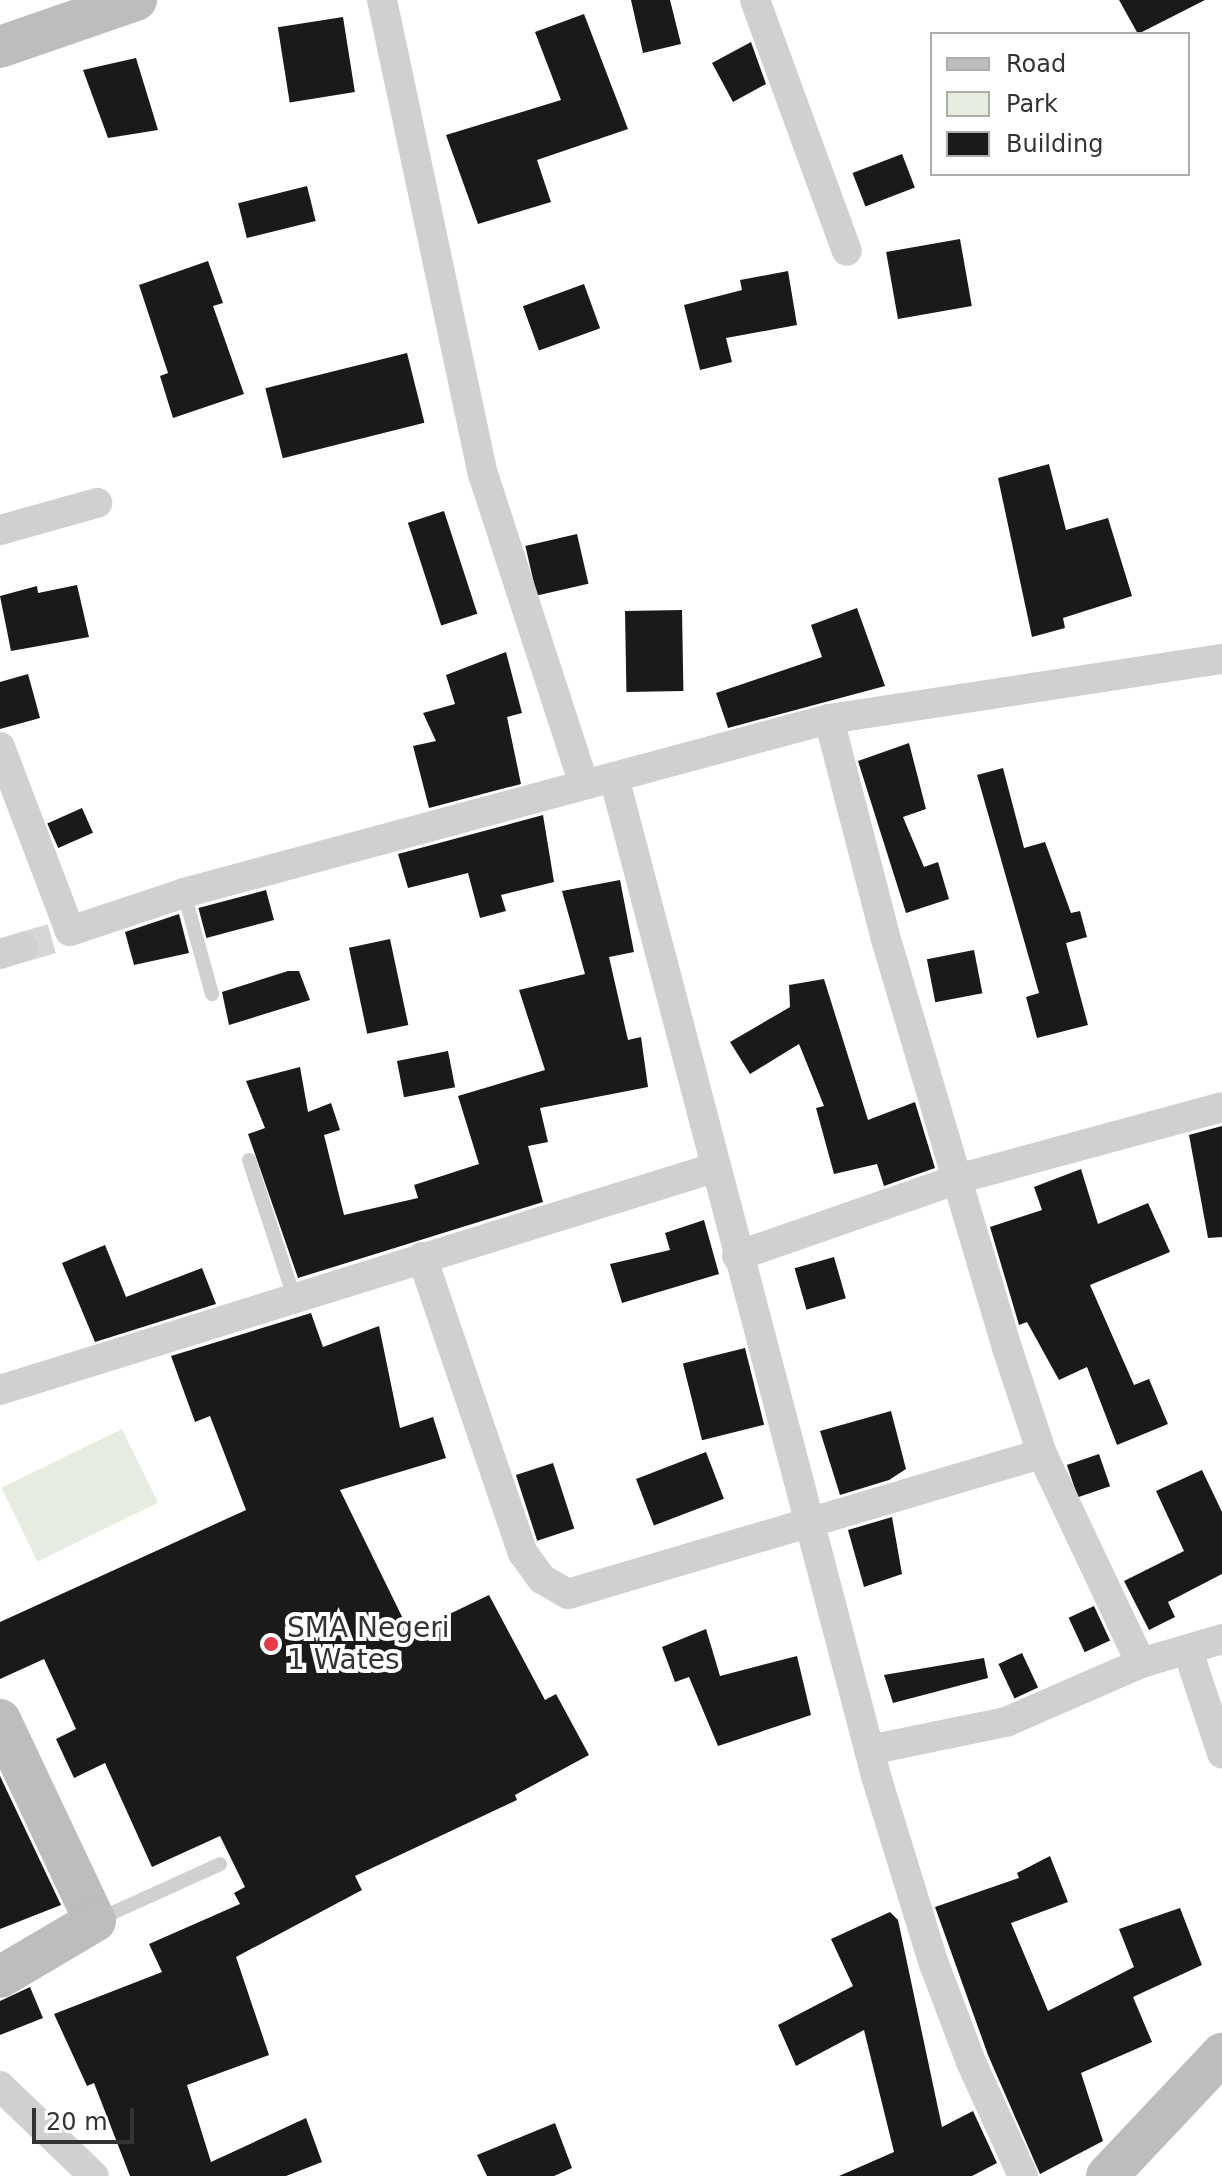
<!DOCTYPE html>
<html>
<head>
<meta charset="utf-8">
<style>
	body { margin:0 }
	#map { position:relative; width:1222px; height:2176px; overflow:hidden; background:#fff; font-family:"DejaVu Sans",sans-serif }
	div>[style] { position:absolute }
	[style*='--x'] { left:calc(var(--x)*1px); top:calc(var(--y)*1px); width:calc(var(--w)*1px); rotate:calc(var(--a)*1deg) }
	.green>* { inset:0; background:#e6ecdf; transform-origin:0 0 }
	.building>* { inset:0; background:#1a1a1a; transform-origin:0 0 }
	.street-tunnel>* { height:30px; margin-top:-15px; transform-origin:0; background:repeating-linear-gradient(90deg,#d6d6d6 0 30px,transparent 0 45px) }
	.lane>* { height:14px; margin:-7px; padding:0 7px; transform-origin:7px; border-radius:7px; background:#d0d0d0 }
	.street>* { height:30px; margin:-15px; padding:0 15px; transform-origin:15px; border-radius:15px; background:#d0d0d0 }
	.secondary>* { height:42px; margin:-21px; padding:0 21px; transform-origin:21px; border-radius:21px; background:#bdbdbd }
	.dots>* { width:22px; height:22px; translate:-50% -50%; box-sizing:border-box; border:4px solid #fff; border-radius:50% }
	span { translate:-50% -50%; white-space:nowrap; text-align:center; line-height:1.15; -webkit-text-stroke:8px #fff; paint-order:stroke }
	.poi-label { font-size:28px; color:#333 }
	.left { translate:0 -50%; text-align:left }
	.legend { position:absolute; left:930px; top:32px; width:260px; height:144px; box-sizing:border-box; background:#fff; border:2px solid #adadad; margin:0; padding:10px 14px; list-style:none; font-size:24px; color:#333 }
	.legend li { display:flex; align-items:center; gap:16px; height:40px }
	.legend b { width:40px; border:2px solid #adadad }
	.scale { position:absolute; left:32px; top:2108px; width:102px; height:36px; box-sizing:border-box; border:4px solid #333; border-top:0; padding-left:10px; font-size:24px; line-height:28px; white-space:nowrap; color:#333; -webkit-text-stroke:6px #fff; paint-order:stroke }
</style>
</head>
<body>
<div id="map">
	<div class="green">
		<i style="left:122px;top:1429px;width:82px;height:134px;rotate:64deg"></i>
	</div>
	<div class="building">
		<i style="clip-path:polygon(631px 0,670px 0,681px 44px,643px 53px)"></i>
		<i style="clip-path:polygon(1119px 0,1205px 0,1138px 34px)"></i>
		<i style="clip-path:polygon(584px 14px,628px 129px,537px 160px,551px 202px,478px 224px,446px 135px,561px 100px,535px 32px)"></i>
		<i style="left:343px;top:17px;width:76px;height:66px;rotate:81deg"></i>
		<i style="clip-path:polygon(751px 42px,766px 84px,733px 102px,712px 63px)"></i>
		<i style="clip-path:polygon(136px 58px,158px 130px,108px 138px,83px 70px)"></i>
		<i style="left:902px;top:154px;width:36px;height:53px;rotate:69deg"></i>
		<i style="left:307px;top:186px;width:36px;height:71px;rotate:76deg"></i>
		<i style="left:960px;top:239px;width:68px;height:75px;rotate:80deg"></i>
		<i style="clip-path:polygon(208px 261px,223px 303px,213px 306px,244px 394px,173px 418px,160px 376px,168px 373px,139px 285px)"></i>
		<i style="clip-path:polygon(788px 271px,797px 325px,726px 338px,732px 362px,700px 370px,684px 305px,742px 290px,740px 280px)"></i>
		<i style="left:584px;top:284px;width:47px;height:65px;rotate:70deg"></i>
		<i style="left:407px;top:353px;width:72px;height:146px;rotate:76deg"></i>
		<i style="clip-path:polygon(1049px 464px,1066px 530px,1108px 518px,1132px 596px,1063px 618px,1065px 628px,1032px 637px,998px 478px)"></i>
		<i style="left:444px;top:511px;width:108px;height:38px;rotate:72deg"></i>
		<i style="left:577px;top:534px;width:51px;height:53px;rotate:77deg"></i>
		<i style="clip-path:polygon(77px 585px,89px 637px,11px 651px,0 596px,37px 586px,38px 593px)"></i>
		<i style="clip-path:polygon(857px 608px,885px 686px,728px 728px,716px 693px,822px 657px,811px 625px)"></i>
		<i style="left:682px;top:610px;width:81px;height:57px;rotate:89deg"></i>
		<i style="clip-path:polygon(506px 652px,522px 713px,507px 717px,521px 784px,429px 808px,413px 746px,436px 741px,423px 713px,455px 704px,446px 675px)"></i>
		<i style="clip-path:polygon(28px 674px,40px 718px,0 729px,0 682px)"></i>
		<i style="clip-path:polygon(909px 743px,926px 809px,903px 817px,924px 867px,938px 862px,949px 899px,906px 913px,858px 761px)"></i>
		<i style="clip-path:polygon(1003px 768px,1024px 848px,1045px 842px,1071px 913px,1080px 911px,1087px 937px,1066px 943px,1088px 1025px,1037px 1038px,1026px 997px,1039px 993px,977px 775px)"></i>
		<i style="left:82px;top:808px;width:27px;height:38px;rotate:66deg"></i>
		<i style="clip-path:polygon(543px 815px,554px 882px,501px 895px,506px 911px,480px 918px,468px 873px,408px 888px,398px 854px)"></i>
		<i style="clip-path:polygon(620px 880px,634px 952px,609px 957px,628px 1040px,641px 1037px,648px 1087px,540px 1108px,548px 1142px,528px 1146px,543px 1202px,298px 1278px,248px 1134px,265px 1128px,246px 1081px,300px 1067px,308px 1112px,331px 1103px,340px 1130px,324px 1135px,344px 1215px,418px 1198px,414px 1185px,479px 1164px,458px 1096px,545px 1070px,519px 990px,585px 974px,562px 891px)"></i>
		<i style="left:266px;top:890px;width:31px;height:70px;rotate:75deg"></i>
		<i style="clip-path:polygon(179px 914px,189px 953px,134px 965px,125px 932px)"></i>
		<i style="left:390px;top:939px;width:88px;height:42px;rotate:78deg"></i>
		<i style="left:974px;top:950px;width:44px;height:48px;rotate:79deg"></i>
		<i style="clip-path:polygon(288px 971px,299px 971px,310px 1000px,229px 1025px,222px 992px)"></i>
		<i style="clip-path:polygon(824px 979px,868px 1120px,915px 1102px,935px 1168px,884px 1186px,877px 1164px,834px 1174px,816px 1108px,824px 1106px,799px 1044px,750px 1074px,730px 1042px,790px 1007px,789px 985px)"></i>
		<i style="left:448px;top:1051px;width:37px;height:52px;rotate:79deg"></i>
		<i style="clip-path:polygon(1222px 1126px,1222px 1237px,1208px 1238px,1189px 1135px)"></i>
		<i style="clip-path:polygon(1081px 1169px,1098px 1224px,1148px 1203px,1170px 1252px,1090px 1285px,1134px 1385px,1149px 1379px,1168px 1424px,1117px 1445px,1087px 1367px,1059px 1380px,1027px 1322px,1019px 1325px,990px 1227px,1042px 1210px,1034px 1187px)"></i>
		<i style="clip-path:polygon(704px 1220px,719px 1274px,622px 1303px,610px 1264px,670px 1250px,665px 1233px)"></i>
		<i style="clip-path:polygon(105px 1245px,126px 1297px,202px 1268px,216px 1304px,95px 1342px,62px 1263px)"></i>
		<i style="left:834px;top:1257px;width:43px;height:41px;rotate:74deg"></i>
		<i style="clip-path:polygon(311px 1313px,323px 1347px,379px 1326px,400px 1428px,433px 1417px,446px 1458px,340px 1490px,410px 1633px,489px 1595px,545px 1700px,556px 1694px,589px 1755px,515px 1795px,517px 1800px,355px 1876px,362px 1890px,236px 1957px,269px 2055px,187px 2085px,211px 2162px,306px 2118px,322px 2162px,286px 2176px,130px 2176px,94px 2083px,87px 2086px,54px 2014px,162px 1972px,149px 1944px,240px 1904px,234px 1893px,245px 1887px,220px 1836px,152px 1867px,105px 1763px,74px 1778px,56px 1739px,76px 1729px,44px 1659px,0 1679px,0 1622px,246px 1510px,210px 1416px,195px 1422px,171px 1356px)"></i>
		<i style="left:745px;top:1348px;width:79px;height:64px;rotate:76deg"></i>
		<i style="clip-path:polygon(891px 1411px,906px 1469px,889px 1480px,840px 1495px,820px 1431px)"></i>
		<i style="left:706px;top:1452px;width:50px;height:75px;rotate:69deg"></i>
		<i style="left:1099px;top:1454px;width:34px;height:34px;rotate:71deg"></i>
		<i style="left:553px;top:1463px;width:69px;height:39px;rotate:72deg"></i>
		<i style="clip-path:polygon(1202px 1470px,1222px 1512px,1222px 1574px,1168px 1602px,1175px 1617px,1149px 1630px,1124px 1581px,1184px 1551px,1156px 1491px)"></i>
		<i style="clip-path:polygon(892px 1517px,902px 1574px,864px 1587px,848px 1530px)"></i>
		<i style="left:1094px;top:1606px;width:38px;height:28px;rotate:65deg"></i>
		<i style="clip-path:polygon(706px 1629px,720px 1676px,797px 1656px,811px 1715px,718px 1746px,689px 1677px,675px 1682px,662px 1647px)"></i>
		<i style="left:1022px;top:1653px;width:38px;height:26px;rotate:65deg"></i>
		<i style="clip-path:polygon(984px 1658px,988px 1678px,893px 1703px,884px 1675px)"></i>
		<i style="clip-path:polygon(0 1776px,61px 1905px,0 1929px)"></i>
		<i style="clip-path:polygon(1050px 1856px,1068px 1902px,1011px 1923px,1048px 2011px,1134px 1967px,1119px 1929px,1180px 1908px,1202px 1965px,1133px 1997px,1152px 2042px,1081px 2073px,1103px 2141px,1040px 2174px,988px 2055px,935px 1907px,1019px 1878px,1017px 1873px)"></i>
		<i style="clip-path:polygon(890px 1912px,898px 1920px,942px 2127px,973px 2111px,997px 2163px,972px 2176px,839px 2176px,894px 2152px,864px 2030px,796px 2066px,778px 2025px,853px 1986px,831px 1939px)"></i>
		<i style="clip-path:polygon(30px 1987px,43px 2018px,0 2035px,0 2001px)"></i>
		<i style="clip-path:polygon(555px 2123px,572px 2168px,554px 2176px,487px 2176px,477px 2155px)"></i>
	</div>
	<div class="street-tunnel">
		<i style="--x:23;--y:947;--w:32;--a:-16"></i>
	</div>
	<div class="lane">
		<i style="--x:184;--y:893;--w:105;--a:74.5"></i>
		<i style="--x:249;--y:1160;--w:144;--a:71.8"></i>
		<i style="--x:99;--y:1919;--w:133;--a:-24.4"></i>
	</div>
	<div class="street">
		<i style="--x:382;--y:0;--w:485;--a:78"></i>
		<i style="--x:483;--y:474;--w:326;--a:72"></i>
		<i style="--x:755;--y:0;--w:267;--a:69.9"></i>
		<i style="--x:0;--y:530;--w:101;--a:-15.6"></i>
		<i style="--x:829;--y:719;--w:224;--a:75.5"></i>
		<i style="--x:885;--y:936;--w:430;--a:73.5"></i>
		<i style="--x:1007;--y:1348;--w:112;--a:71.7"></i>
		<i style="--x:1042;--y:1454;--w:231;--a:64.7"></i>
		<i style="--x:0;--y:747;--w:197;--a:69.2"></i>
		<i style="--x:70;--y:931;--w:120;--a:-18.4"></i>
		<i style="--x:184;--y:893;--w:668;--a:-15.1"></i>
		<i style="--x:829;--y:719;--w:398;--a:-8.7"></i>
		<i style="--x:614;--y:777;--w:1033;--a:75.3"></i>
		<i style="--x:876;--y:1776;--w:197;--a:72.9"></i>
		<i style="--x:934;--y:1964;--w:105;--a:69.3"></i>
		<i style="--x:971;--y:2062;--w:125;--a:65.5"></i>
		<i style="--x:0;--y:954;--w:24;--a:-17"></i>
		<i style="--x:737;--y:1256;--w:237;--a:-19.2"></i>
		<i style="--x:961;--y:1178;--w:270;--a:-15.2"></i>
		<i style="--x:422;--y:1257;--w:313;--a:71.2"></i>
		<i style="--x:523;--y:1553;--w:32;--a:54"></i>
		<i style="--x:542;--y:1579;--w:30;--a:30"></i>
		<i style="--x:568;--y:1594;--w:494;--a:-16.5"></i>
		<i style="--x:0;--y:1390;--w:748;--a:-17.27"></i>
		<i style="--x:1188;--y:1651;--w:108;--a:71.6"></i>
		<i style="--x:869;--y:1750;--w:140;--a:-11.6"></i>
		<i style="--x:1006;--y:1722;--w:147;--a:-23.6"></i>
		<i style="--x:1141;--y:1663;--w:84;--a:-16.5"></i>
		<i style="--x:0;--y:2086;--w:130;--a:43.8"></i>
	</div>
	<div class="secondary">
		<i style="--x:0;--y:47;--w:144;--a:-19.1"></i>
		<i style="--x:0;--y:1720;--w:222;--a:64.7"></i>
		<i style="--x:95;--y:1921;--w:110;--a:149.5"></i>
		<i style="--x:1107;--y:2176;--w:168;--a:-46.7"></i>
	</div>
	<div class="dots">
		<i style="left:271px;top:1644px;background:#e63946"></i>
	</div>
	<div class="poi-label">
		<span class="left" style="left:287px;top:1644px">SMA Negeri<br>1 Wates</span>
	</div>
	<ul class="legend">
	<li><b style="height:10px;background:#bdbdbd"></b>Road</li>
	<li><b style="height:22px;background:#e6ecdf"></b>Park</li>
	<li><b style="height:22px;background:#1a1a1a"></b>Building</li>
	</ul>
	<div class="scale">20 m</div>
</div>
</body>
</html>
